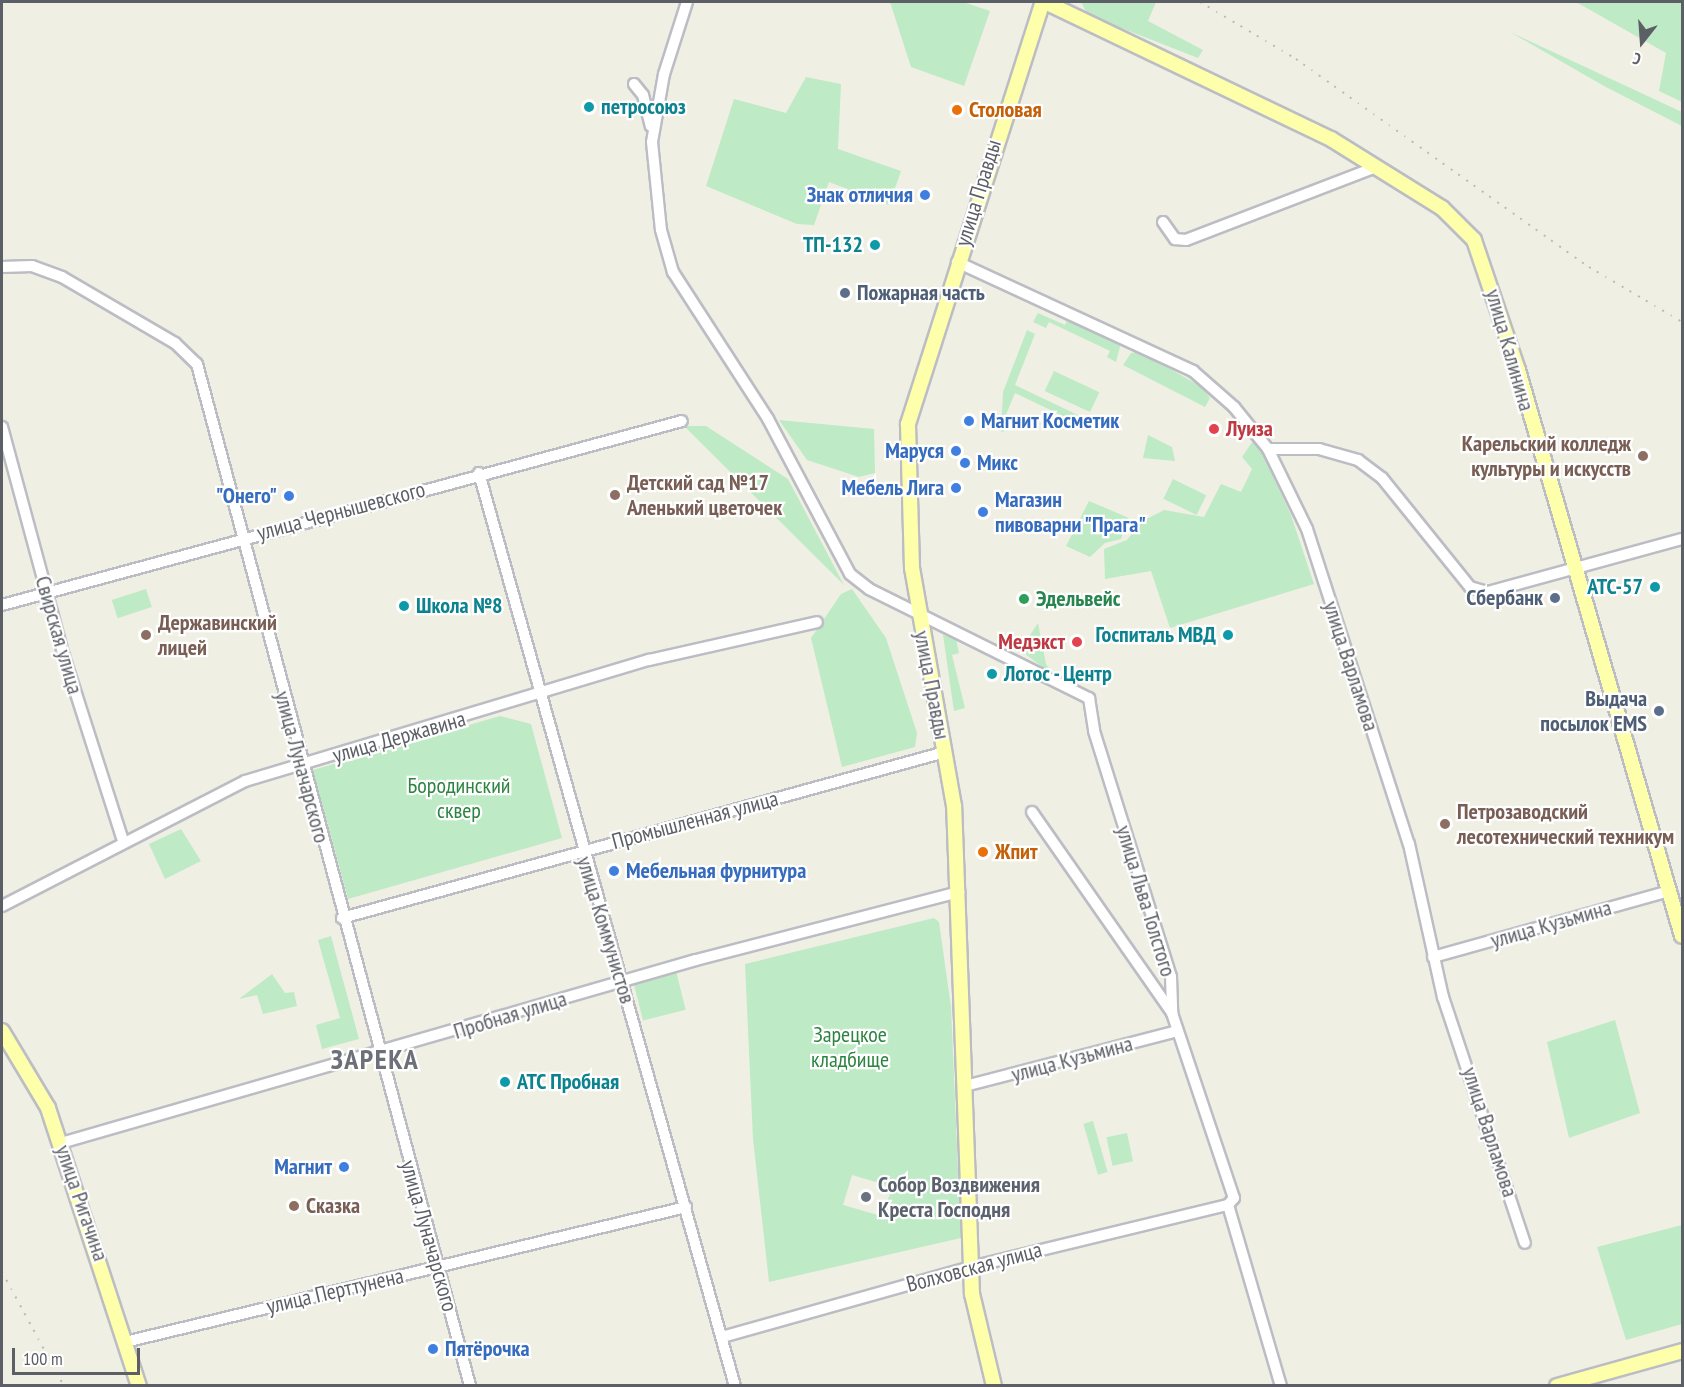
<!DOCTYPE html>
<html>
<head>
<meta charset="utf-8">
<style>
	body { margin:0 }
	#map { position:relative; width:1684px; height:1387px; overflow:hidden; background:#f0efe4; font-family:"PT Sans Narrow",sans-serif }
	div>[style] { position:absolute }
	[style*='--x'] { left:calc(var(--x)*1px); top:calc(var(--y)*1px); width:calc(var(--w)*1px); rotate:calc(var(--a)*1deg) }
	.green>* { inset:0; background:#beeac6; transform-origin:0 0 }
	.roads { filter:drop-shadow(2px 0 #bcbdc4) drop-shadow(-2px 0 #bcbdc4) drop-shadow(0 2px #bcbdc4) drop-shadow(0 -2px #bcbdc4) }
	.minor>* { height:10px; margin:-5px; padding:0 5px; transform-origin:5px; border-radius:5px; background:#fff }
	.major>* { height:14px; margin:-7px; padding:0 7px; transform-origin:7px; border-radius:7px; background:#feffaa }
	.rail>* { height:2px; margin-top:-1px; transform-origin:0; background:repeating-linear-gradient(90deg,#b7b8b9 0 1.5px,transparent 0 9.5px) }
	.dots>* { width:16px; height:16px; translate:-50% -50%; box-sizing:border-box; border:3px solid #fff; border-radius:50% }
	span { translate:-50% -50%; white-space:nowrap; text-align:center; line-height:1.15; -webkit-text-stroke:4.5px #fff; paint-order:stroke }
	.culture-label { font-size:22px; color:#0d838f; font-weight:700 }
	.left { translate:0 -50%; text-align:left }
	.right { translate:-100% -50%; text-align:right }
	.food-label { font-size:22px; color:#c56008; font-weight:700 }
	.street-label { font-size:22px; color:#5c5f66 }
	.shop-label { font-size:22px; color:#366cbe; font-weight:700 }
	.service-label { font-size:22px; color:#4e5e75; font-weight:700 }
	.health-label { font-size:22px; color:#be3a42; font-weight:700 }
	.education-label { font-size:22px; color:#785e54; font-weight:700 }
	.leisure-label { font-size:22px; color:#27864d; font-weight:700 }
	.park-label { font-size:22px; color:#2d8440 }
	.worship-label { font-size:22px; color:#5b616d; font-weight:700 }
	.district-label { font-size:28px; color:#6d7078; font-weight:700; letter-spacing:1.5px }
	.frame { position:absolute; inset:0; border:3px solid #5c5f66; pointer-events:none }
	.north { position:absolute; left:1612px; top:12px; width:60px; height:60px; -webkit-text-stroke:4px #fff; paint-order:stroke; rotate:197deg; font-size:16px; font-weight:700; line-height:24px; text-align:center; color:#5c5f66 }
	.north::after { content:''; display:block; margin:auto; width:21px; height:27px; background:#5c5f66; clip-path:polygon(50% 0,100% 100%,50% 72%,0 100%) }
	.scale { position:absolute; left:12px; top:1348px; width:128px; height:27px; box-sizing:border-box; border:3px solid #5c5f66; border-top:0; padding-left:8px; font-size:18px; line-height:21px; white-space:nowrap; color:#5c5f66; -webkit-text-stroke:4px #fff; paint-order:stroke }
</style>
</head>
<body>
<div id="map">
	<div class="green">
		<i style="clip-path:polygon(890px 2px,963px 2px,990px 11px,964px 86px,911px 67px)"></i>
		<i style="clip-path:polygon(1081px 2px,1156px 2px,1148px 21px,1203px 50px,1198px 58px,1088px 15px)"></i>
		<i style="clip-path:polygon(1576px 2px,1682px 2px,1682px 102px,1659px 91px,1666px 53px)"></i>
		<i style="clip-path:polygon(1510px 32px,1682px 112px,1682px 126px,1604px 86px)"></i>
		<i style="clip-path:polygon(806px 77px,841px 84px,838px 149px,901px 171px,889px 205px,829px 182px,814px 225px,797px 224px,706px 186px,734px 99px,786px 113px)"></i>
		<i style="clip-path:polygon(1038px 313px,1065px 325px,1068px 318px,1121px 343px,1116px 362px,1107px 357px,1110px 351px,1049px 322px,1046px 328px,1033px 322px)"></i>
		<i style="clip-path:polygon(1027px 330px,1035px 334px,1015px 385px,1084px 418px,1082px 425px,1015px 393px,1003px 422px,1008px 430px,1001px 432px,1003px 392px)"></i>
		<i style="clip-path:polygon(1140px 352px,1202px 387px,1210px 398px,1205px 407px,1123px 365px,1131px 353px)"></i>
		<i style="left:1054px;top:371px;width:50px;height:22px;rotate:25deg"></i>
		<i style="clip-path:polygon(779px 420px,874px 429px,875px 473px,859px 477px,807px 460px)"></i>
		<i style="clip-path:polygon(684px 426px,706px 426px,788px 479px,844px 585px)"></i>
		<i style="clip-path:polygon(1148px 435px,1172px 447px,1175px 461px,1143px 458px)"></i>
		<i style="clip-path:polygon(1255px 438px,1291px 515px,1314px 584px,1170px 628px,1151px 571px,1105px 579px,1104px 549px,1127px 540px,1141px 522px,1164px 510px,1204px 517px,1221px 484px,1241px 492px,1252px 469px,1242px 457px)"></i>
		<i style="left:1173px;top:479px;width:37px;height:22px;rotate:26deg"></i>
		<i style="clip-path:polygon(1089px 501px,1129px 518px,1121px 539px,1105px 543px,1090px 557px,1066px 546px)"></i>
		<i style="left:146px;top:589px;width:19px;height:36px;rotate:72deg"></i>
		<i style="clip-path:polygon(852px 589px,886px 638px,917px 733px,915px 747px,842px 767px,811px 638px,841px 594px)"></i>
		<i style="clip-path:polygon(1038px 623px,1046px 664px,1053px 675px,1020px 650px)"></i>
		<i style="clip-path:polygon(943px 635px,956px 639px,959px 653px,952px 655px,965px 708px,954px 711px)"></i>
		<i style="clip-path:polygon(500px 716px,531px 724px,562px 838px,348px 899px,313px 770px)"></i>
		<i style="clip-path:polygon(181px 829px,201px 861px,165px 879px,149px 844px)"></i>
		<i style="clip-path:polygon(evenodd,934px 918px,939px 922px,951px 1007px,961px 1238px,769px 1282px,753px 1139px,745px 964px,934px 918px,852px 1175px,893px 1187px,881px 1216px,843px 1205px,852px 1175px)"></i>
		<i style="clip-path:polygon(331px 936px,359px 1039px,322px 1049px,316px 1025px,340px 1018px,318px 940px)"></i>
		<i style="left:676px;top:971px;width:40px;height:44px;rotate:76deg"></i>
		<i style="clip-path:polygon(272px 974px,285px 993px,294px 992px,297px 1006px,263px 1014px,257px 995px,239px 999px)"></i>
		<i style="clip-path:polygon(1615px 1020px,1640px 1113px,1569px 1138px,1547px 1042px)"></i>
		<i style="left:1093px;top:1121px;width:53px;height:10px;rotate:74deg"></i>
		<i style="left:1127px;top:1133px;width:29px;height:21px;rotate:78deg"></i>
		<i style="clip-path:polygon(1682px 1225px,1682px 1324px,1626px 1340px,1597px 1247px)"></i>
	</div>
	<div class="roads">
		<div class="minor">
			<i style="--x:687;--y:2;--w:76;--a:107.7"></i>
			<i style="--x:664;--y:74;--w:69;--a:100"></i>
			<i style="--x:652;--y:142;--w:88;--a:84.2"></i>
			<i style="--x:661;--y:230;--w:44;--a:74.1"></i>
			<i style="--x:673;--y:272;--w:175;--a:57.1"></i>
			<i style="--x:768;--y:419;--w:175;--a:62.1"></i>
			<i style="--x:850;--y:574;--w:24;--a:38"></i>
			<i style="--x:869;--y:589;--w:246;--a:26.4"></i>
			<i style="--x:1089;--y:698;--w:33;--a:81"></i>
			<i style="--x:1094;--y:731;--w:258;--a:72.6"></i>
			<i style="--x:1171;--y:977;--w:36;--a:88"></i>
			<i style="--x:1172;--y:1013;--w:195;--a:71.5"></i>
			<i style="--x:1234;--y:1198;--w:9;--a:131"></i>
			<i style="--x:1228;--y:1205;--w:189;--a:73.7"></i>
			<i style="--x:634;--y:84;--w:14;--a:51"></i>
			<i style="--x:643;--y:95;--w:32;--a:76"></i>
			<i style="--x:1163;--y:222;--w:21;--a:55"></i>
			<i style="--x:1175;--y:239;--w:11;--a:5"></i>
			<i style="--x:1186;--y:240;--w:204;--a:-21"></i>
			<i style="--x:957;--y:262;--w:260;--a:24.8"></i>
			<i style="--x:1193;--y:371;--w:55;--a:41.3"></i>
			<i style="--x:1234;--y:407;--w:54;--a:51"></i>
			<i style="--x:1268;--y:449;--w:89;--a:64"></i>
			<i style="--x:1307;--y:529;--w:331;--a:72.1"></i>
			<i style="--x:1409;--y:844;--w:157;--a:77.5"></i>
			<i style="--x:1443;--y:997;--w:259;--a:71.6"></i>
			<i style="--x:2;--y:267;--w:30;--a:-2"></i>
			<i style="--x:32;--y:266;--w:32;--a:20"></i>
			<i style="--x:62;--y:277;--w:131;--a:30.3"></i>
			<i style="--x:175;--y:343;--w:30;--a:44"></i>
			<i style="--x:197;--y:364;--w:1058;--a:75.04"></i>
			<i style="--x:2;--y:427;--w:237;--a:74.9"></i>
			<i style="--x:64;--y:656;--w:194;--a:72.3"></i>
			<i style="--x:1268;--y:449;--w:51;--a:0"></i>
			<i style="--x:1319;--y:449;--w:41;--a:15.8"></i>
			<i style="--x:1358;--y:460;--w:30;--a:37"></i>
			<i style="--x:1382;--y:478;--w:140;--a:51.1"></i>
			<i style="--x:1470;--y:587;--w:19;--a:16"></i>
			<i style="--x:1488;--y:592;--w:201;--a:-15.3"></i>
			<i style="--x:479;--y:473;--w:948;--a:74.34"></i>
			<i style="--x:2;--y:605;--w:704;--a:-15.14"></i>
			<i style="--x:1032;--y:812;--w:245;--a:55.1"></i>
			<i style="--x:2;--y:906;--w:273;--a:-27.2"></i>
			<i style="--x:245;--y:781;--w:422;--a:-16.7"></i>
			<i style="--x:649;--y:660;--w:172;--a:-12.7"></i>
			<i style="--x:342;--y:918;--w:625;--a:-15.39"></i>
			<i style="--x:1433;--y:957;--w:245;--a:-15.6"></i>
			<i style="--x:965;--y:1086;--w:219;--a:-14.5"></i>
			<i style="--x:61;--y:1143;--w:661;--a:-16.08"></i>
			<i style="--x:696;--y:960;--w:272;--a:-14.5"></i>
			<i style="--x:722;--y:1337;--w:259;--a:-15.7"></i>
			<i style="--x:971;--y:1267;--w:264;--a:-13.6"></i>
			<i style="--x:125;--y:1342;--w:577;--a:-13.53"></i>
		</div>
		<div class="major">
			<i style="--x:1045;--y:2;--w:317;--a:25.6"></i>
			<i style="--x:1331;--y:139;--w:131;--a:31.9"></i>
			<i style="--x:1442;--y:208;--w:45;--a:45"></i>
			<i style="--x:1474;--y:240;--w:137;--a:71.3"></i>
			<i style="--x:1518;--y:370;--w:589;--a:73.84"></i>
			<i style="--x:2;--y:1031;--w:90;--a:59.1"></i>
			<i style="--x:48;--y:1108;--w:293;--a:71.9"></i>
			<i style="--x:994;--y:1386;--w:95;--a:-103.4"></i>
			<i style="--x:972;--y:1294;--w:488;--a:-92.1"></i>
			<i style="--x:954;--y:806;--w:242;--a:-100"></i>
			<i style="--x:912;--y:568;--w:144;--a:-91.6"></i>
			<i style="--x:908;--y:424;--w:443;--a:-72.3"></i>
			<i style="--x:1557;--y:1386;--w:130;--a:-15.6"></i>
		</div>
	</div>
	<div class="rail">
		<i style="--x:1200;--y:2;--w:112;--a:30.7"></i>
		<i style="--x:1296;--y:59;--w:359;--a:35.4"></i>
		<i style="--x:1589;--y:267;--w:108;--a:30.6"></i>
		<i style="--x:2;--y:1272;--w:130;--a:61.5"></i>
	</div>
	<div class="dots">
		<i style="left:589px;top:107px;background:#0f9aa8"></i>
		<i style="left:957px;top:110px;background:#e8710a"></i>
		<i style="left:925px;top:195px;background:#3f7fe0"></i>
		<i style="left:875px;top:245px;background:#0f9aa8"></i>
		<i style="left:845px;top:293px;background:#5c6f8a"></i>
		<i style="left:969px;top:421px;background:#3f7fe0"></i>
		<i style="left:1214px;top:429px;background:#e0444e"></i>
		<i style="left:956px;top:451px;background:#3f7fe0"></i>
		<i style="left:1643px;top:456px;background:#8d6e63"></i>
		<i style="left:965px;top:463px;background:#3f7fe0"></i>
		<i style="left:956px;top:488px;background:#3f7fe0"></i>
		<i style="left:615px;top:495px;background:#8d6e63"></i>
		<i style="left:289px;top:496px;background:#3f7fe0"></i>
		<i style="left:983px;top:512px;background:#3f7fe0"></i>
		<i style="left:1655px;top:587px;background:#0f9aa8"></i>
		<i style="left:1555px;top:598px;background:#5c6f8a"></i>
		<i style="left:1024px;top:599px;background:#2e9e5b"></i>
		<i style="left:404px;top:606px;background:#0f9aa8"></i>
		<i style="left:146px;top:635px;background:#8d6e63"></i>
		<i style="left:1228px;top:635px;background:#0f9aa8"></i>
		<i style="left:1077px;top:642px;background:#e0444e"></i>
		<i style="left:992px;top:674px;background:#0f9aa8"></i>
		<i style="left:1659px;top:711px;background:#5c6f8a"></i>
		<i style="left:1445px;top:824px;background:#8d6e63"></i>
		<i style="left:983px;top:852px;background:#e8710a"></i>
		<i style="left:614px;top:871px;background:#3f7fe0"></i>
		<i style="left:505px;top:1082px;background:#0f9aa8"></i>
		<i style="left:344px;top:1167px;background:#3f7fe0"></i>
		<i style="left:866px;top:1197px;background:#6b7280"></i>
		<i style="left:294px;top:1206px;background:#8d6e63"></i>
		<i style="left:433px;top:1349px;background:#3f7fe0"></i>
	</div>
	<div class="culture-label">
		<span class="left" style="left:601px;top:107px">петросоюз</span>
		<span class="right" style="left:863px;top:245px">ТП-132</span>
		<span class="right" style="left:1643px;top:587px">АТС-57</span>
		<span class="left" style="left:416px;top:606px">Школа №8</span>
		<span class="right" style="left:1216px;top:635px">Госпиталь МВД</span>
		<span class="left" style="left:1004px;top:674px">Лотос - Центр</span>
		<span class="left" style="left:517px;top:1082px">АТС Пробная</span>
	</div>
	<div class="food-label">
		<span class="left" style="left:969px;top:110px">Столовая</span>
		<span class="left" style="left:995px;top:852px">Жпит</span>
	</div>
	<div class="street-label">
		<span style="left:978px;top:193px;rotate:-73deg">улица Правды</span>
		<span style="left:1510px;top:350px;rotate:74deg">улица Калинина</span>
		<span style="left:341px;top:511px;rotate:-15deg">улица Чернышевского</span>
		<span style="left:59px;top:635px;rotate:74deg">Свирская улица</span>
		<span style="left:1351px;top:666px;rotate:72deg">улица Варламова</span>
		<span style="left:932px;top:685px;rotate:79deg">улица Правды</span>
		<span style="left:399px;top:737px;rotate:-16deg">улица Державина</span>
		<span style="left:302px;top:767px;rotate:75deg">улица Луначарского</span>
		<span style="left:695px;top:820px;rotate:-15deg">Промышленная улица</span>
		<span style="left:1146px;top:901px;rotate:73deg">улица Льва Толстого</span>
		<span style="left:1551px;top:924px;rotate:-16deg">улица Кузьмина</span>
		<span style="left:606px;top:930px;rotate:73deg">улица Коммунистов</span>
		<span style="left:510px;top:1015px;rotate:-17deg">Пробная улица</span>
		<span style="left:1072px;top:1059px;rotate:-15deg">улица Кузьмина</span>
		<span style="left:1490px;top:1132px;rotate:72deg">улица Варламова</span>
		<span style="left:82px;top:1203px;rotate:71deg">улица Ригачина</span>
		<span style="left:429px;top:1236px;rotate:74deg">улица Луначарского</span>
		<span style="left:974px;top:1267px;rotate:-15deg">Волховская улица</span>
		<span style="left:335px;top:1291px;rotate:-13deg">улица Перттунена</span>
	</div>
	<div class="shop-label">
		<span class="right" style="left:913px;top:195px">Знак отличия</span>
		<span class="left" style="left:981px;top:421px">Магнит Косметик</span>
		<span class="right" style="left:944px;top:451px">Маруся</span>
		<span class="left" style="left:977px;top:463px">Микс</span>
		<span class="right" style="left:944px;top:488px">Мебель Лига</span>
		<span class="right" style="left:277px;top:496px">"Онего"</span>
		<span class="left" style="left:995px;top:512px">Магазин<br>пивоварни "Прага"</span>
		<span class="left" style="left:626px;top:871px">Мебельная фурнитура</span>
		<span class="right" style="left:332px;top:1167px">Магнит</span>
		<span class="left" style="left:445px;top:1349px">Пятёрочка</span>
	</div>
	<div class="service-label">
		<span class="left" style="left:857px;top:293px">Пожарная часть</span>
		<span class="right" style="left:1543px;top:598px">Сбербанк</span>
		<span class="right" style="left:1647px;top:711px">Выдача<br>посылок EMS</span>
	</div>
	<div class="health-label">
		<span class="left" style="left:1226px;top:429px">Луиза</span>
		<span class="right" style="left:1065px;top:642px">Медэкст</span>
	</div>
	<div class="education-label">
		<span class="right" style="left:1631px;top:456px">Карельский колледж<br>культуры и искусств</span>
		<span class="left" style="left:627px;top:495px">Детский сад №17<br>Аленький цветочек</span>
		<span class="left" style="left:158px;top:635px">Державинский<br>лицей</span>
		<span class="left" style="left:1457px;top:824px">Петрозаводский<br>лесотехнический техникум</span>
		<span class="left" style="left:306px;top:1206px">Сказка</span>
	</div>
	<div class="leisure-label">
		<span class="left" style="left:1036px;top:599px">Эдельвейс</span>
	</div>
	<div class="park-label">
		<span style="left:459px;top:798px">Бородинский<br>сквер</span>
		<span style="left:850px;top:1047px">Зарецкое<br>кладбище</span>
	</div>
	<div class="worship-label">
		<span class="left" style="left:878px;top:1197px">Собор Воздвижения<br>Креста Господня</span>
	</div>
	<div class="district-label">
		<span style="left:375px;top:1059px">ЗАРЕКА</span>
	</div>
	<div class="frame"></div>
	<div class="north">С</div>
	<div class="scale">100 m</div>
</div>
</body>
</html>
